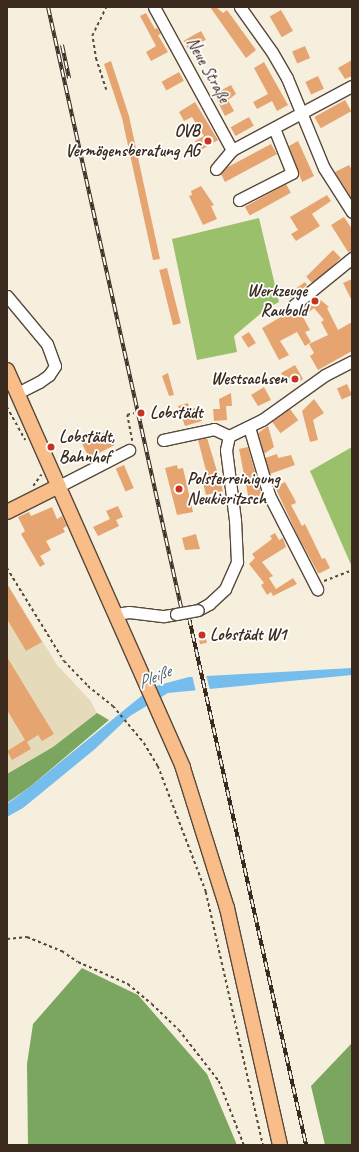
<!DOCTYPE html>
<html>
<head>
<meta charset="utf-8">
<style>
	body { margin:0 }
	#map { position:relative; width:359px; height:1152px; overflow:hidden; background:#f6efde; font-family:Caveat,sans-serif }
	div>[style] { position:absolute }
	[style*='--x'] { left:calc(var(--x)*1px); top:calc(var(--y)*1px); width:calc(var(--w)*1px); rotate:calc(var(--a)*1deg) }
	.built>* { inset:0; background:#e5dbba }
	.green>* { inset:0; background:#9ac06c }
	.forest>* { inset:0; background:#7ba660 }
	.water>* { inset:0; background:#75bded }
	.pier>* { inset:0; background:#f6efde }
	.building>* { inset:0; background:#e6a570; transform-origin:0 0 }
	.path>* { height:1.5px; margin-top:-0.75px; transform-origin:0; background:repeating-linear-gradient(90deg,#57483b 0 3px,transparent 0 6px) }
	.roads { filter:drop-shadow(1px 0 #57483b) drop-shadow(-1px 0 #57483b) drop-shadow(0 1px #57483b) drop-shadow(0 -1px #57483b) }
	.minor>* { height:11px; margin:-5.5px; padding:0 5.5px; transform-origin:5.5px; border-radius:5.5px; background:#fff }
	.major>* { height:14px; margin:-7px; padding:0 7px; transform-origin:7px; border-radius:7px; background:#f8bd89 }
	.rail>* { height:4px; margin-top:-2px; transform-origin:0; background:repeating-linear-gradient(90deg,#fff 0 8px,#3b2a1e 0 16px); box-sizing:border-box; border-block:1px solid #3b2a1e }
	.bridges { filter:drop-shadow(1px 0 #57483b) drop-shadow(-1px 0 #57483b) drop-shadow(0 1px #57483b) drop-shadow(0 -1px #57483b) }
	.minor-bridge>* { height:11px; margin:-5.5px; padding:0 5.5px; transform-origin:5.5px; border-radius:5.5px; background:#fff }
	.dots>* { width:11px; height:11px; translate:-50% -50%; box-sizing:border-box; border:2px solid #fff; border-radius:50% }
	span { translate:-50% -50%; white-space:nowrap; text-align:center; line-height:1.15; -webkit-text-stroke:3.5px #fff; paint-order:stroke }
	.street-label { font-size:17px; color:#3b2a1e }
	.poi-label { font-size:17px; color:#3b2a1e; font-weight:700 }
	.right { translate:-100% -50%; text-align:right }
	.left { translate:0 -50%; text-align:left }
	.water-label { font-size:18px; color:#4f5d66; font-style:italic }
	.frame { position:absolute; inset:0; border:8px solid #3b2a1e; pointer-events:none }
</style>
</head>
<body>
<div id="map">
	<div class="built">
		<i style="clip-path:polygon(7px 583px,57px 665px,90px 700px,97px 713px,53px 747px,7px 774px)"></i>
	</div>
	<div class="green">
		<i style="clip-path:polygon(259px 218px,279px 302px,266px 309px,234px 336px,237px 352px,197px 360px,172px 239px)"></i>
		<i style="clip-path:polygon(352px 447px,352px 567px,310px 471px)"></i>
	</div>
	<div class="forest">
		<i style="clip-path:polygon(97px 713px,109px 720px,31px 786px,7px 803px,7px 774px,53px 747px)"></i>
		<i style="clip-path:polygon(82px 968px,138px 995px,207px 1074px,237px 1145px,28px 1145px,27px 1064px,33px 1024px)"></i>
		<i style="clip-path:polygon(352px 1043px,352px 1145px,325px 1145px,311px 1086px)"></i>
	</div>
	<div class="water">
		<i style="clip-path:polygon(352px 668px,352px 675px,168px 693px,130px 716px,95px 749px,23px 808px,7px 817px,7px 804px,31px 786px,145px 693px,159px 685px,189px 677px)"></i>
	</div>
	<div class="pier">
		<i style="clip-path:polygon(192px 675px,206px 675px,210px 690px,196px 692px)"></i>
	</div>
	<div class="building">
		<i style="clip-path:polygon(210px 7px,216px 7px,223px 13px,227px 10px,256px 50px,246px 58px)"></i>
		<i style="left:281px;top:10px;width:24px;height:13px;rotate:60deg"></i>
		<i style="clip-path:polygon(146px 13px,155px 29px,157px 28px,161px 34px,158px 35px,168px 52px,151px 61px,146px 52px,156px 46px,140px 16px)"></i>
		<i style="left:201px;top:31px;width:10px;height:20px;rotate:61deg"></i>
		<i style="left:305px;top:46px;width:13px;height:14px;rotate:67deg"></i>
		<i style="clip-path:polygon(352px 60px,352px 76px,345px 79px,338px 68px)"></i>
		<i style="clip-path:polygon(111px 61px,129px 116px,160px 259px,153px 260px,122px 118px,104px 64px)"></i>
		<i style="clip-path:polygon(264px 62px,288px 105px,277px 111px,272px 101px,257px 109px,253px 102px,268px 94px,254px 68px)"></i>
		<i style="left:179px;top:72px;width:10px;height:20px;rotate:61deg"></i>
		<i style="left:318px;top:76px;width:14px;height:14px;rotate:65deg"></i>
		<i style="clip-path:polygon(231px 85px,236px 94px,228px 100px,234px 111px,225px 116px,214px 94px)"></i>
		<i style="left:345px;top:100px;width:13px;height:35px;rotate:61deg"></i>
		<i style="clip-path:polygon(195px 102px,218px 140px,201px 150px,195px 141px,204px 136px,192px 117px,184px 121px,179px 112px)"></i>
		<i style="left:249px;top:117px;width:10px;height:21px;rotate:61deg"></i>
		<i style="clip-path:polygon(298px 141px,314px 176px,302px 182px,289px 146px)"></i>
		<i style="clip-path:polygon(271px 144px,277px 154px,225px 182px,221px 174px,226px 168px)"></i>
		<i style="clip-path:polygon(349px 165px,352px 170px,352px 199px,335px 172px)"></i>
		<i style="left:286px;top:184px;width:10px;height:47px;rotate:61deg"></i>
		<i style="clip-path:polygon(201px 186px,214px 205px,211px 206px,217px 219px,203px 225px,189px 196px,192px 195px,191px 191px)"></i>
		<i style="clip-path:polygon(327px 195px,331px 201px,312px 214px,320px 226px,296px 241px,291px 234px,298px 230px,290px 217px)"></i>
		<i style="clip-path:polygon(344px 217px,352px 229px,352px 251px,348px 252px,331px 225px)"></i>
		<i style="left:333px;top:250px;width:11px;height:38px;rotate:45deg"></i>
		<i style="left:167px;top:268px;width:57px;height:8px;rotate:76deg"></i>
		<i style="clip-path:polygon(352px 279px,352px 301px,343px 283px)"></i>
		<i style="clip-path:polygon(305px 282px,307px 285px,291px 298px,288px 294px)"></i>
		<i style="clip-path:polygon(316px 296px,329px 307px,327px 308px,338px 330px,352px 322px,352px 351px,318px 370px,310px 356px,314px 353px,309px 344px,328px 335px,321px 322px,324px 320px,314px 308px,303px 317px,310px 330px,305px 332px,311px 342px,305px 346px,297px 332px,280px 341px,289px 355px,279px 360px,262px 328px,291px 311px,298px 311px)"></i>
		<i style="left:249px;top:332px;width:13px;height:9px;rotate:58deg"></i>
		<i style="clip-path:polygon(295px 365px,303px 379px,294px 385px,289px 378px,285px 380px,281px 373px)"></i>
		<i style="clip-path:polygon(168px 373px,174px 395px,169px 396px,162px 376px)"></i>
		<i style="left:347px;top:384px;width:12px;height:11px;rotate:66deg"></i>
		<i style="clip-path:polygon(264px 387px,271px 400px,258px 406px,251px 395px)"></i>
		<i style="clip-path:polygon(231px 393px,232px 406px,226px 406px,227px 420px,214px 421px,213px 409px,220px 409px,219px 399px)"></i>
		<i style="clip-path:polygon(314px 399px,324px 413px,313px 420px,318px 440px,310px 442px,302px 411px)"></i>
		<i style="clip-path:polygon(188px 403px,190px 410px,197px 407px,202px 421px,185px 426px,178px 406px)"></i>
		<i style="left:290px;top:409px;width:14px;height:22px;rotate:54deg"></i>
		<i style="clip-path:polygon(268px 426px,274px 447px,264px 454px,258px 433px)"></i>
		<i style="left:107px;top:431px;width:16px;height:28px;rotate:63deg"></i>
		<i style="clip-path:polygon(207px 438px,223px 491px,206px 495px,203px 483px,209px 482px,198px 440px)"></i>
		<i style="clip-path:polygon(248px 447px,262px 496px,249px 500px,239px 449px)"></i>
		<i style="clip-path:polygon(277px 454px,278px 458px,291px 455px,295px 465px,270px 474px,265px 458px)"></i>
		<i style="left:124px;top:465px;width:25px;height:9px;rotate:67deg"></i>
		<i style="clip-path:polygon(177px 465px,178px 469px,183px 468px,193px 512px,177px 515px,165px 468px)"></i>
		<i style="clip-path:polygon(285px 482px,295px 500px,296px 503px,291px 505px,302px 526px,305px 524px,322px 559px,325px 558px,330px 568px,320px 573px,318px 573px,298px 536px,275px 487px)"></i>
		<i style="clip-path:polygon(118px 506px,123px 517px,116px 520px,119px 526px,98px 536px,93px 527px,110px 519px,106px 511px)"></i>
		<i style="clip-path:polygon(52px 507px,57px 519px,62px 516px,67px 526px,63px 528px,65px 532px,46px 541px,51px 550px,40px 556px,45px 564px,40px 567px,21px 534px,25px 531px,18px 517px,29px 512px,31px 516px)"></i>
		<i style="clip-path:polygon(275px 533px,279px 540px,283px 538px,286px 547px,262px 562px,273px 576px,269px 578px,276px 589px,293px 578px,297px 584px,273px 596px,271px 592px,267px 595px,261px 585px,264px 583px,249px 564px,255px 558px,252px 554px,272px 539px,270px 536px)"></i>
		<i style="clip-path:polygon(196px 534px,200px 549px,185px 550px,182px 538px)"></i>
		<i style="clip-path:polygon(7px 584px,42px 642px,26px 651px,7px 619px)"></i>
		<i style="left:204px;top:630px;width:13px;height:7px;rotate:77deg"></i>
		<i style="clip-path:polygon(7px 657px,54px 734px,42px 741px,38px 735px,27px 742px,31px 749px,12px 760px,7px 751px,25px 740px,7px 710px)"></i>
	</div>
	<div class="path">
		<i style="--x:106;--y:90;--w:32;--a:-108"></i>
		<i style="--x:96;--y:60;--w:24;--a:-99"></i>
		<i style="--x:92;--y:36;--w:32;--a:-64"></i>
		<i style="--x:7;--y:407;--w:38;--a:61"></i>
		<i style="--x:132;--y:441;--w:26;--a:-101"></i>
		<i style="--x:127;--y:415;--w:7;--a:-16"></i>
		<i style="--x:33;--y:486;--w:14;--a:-54"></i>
		<i style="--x:7;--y:568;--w:109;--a:58.5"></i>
		<i style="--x:64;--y:661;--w:35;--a:46"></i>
		<i style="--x:88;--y:686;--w:32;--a:39"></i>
		<i style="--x:113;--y:706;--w:48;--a:50"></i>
		<i style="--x:144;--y:743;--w:27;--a:59"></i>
		<i style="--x:158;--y:766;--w:135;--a:69.1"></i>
		<i style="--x:206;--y:892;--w:259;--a:77.3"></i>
		<i style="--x:324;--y:581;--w:30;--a:-21"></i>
		<i style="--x:7;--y:939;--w:20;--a:-6"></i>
		<i style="--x:27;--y:937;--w:38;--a:22"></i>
		<i style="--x:62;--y:951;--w:19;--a:35"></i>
		<i style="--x:78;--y:962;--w:55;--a:23.7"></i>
		<i style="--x:128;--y:984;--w:31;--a:40"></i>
		<i style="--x:152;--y:1004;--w:37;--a:44"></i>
		<i style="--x:179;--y:1030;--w:65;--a:51.9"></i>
		<i style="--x:219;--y:1081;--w:69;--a:68.7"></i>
	</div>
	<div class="roads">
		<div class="minor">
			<i style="--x:154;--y:7;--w:163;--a:61.4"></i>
			<i style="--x:232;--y:150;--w:136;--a:-28.1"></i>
			<i style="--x:240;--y:7;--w:55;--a:54.6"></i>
			<i style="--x:272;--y:52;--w:30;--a:60"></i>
			<i style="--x:287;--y:78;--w:97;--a:67.7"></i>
			<i style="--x:324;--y:168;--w:52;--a:57.5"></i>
			<i style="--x:216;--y:169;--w:25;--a:-50"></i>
			<i style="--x:239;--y:200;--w:59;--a:-27"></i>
			<i style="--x:292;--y:173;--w:48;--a:-111.8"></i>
			<i style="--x:7;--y:296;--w:62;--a:50.2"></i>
			<i style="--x:47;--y:344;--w:23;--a:70"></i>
			<i style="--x:55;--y:366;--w:11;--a:124"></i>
			<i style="--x:49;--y:375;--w:12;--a:145"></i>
			<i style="--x:39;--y:382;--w:25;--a:153"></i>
			<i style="--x:294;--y:305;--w:75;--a:-39"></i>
			<i style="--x:249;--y:427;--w:71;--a:73.6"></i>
			<i style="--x:269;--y:495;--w:106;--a:62.9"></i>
			<i style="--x:163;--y:440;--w:52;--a:-12.2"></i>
			<i style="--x:214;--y:429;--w:17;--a:25"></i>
			<i style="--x:59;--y:486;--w:79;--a:-27.2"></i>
			<i style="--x:198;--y:610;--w:13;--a:-29"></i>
			<i style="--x:209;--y:604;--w:22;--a:-43"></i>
			<i style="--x:225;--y:589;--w:30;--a:-66"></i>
			<i style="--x:237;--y:562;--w:42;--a:-92.7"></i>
			<i style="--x:235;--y:520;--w:71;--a:-97.3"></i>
			<i style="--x:226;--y:450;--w:14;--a:-78"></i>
			<i style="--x:229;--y:436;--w:37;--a:-26"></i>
			<i style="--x:262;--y:420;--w:77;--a:-35.5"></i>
			<i style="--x:325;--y:375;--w:30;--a:-27"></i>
			<i style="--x:116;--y:614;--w:13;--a:-9"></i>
			<i style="--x:129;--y:612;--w:35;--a:7"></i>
			<i style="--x:164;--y:616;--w:12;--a:-9"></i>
		</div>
		<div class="major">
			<i style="--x:7;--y:370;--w:435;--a:66.1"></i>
			<i style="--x:183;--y:768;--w:147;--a:72.6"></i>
			<i style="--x:227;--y:908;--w:243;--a:77.4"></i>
			<i style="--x:7;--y:512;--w:58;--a:-26.6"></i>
		</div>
	</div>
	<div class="rail">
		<i style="--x:48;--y:7;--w:615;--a:77.5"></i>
		<i style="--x:62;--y:45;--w:34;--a:78"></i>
		<i style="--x:189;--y:618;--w:540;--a:77.48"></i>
	</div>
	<div class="bridges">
		<div class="minor-bridge">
			<i style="--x:176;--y:614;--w:22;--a:-10"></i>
		</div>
	</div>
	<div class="dots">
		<i style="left:208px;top:141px;background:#c8321e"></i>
		<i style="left:315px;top:301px;background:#c8321e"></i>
		<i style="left:295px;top:379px;background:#c8321e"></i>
		<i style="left:141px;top:413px;background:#c8321e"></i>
		<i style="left:51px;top:447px;background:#c8321e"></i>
		<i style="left:179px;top:489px;background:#c8321e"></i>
		<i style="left:202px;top:635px;background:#c8321e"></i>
	</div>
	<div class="street-label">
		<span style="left:208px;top:70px;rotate:61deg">Neue Straße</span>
	</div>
	<div class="poi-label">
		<span class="right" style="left:200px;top:141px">OVB<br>Vermögensberatung AG</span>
		<span class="right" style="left:307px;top:301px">Werkzeuge<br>Raubold</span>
		<span class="right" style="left:287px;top:379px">Westsachsen</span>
		<span class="left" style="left:150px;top:413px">Lobstädt</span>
		<span class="left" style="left:59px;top:447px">Lobstädt,<br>Bahnhof</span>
		<span class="left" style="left:187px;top:489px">Polsterreinigung<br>Neukieritzsch</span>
		<span class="left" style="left:210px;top:635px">Lobstädt W1</span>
	</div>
	<div class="water-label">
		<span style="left:154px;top:677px;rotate:-23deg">Pleiße</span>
	</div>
	<div class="frame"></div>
</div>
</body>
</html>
